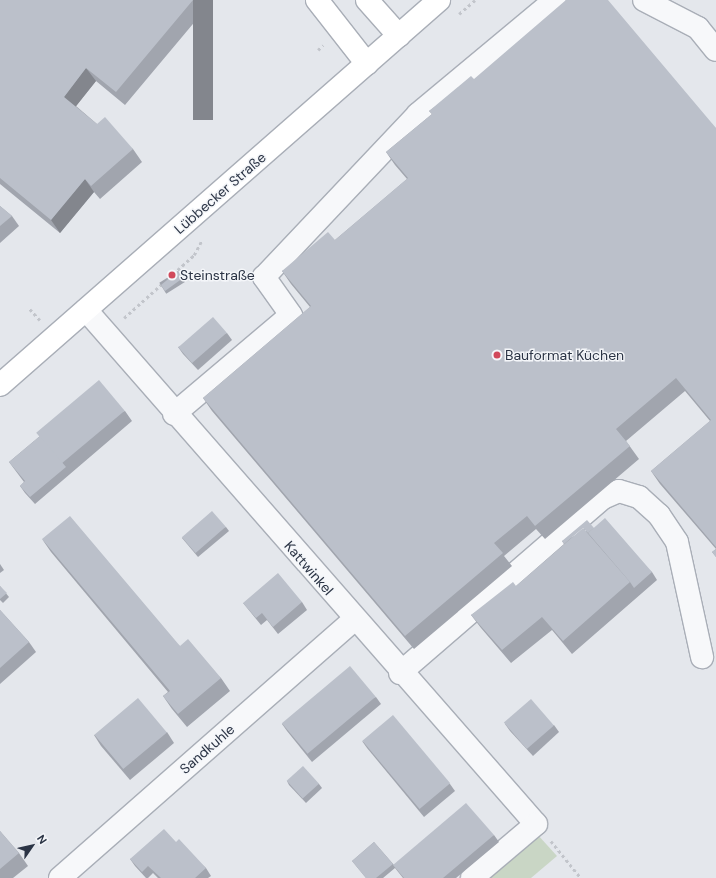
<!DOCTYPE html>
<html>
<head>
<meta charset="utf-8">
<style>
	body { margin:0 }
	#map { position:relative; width:716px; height:878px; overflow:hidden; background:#e4e7ec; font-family:"DM Sans",sans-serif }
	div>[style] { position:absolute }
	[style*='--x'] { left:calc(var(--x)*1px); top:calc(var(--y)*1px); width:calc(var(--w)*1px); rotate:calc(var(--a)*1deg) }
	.green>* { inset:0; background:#c9d6c5 }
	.path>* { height:2.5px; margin-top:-1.25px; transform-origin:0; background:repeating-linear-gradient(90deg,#c2c5cb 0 3px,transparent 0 6px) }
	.roads { filter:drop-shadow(1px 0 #a9aeb7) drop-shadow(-1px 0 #a9aeb7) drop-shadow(0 1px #a9aeb7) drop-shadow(0 -1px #a9aeb7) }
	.minor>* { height:22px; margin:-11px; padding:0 11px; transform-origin:11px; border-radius:11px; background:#f7f8fa }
	.major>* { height:22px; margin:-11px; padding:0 11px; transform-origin:11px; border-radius:11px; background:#fff }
	.highway>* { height:22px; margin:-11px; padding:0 11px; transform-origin:11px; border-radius:11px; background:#fff }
	.wall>* { inset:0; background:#a1a5ae; transform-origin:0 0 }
	.shaded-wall>* { inset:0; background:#83868d; transform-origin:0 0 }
	.building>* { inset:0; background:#bbc0ca; transform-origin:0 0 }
	.dots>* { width:11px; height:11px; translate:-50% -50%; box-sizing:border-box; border:2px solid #f4f6f9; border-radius:50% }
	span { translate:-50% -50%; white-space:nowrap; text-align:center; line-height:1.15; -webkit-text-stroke:3px #f4f6f9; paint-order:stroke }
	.street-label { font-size:14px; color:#2b3445 }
	.poi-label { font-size:14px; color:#2b3445 }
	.left { translate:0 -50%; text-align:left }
	.north { position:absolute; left:12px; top:826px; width:40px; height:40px; -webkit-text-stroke:3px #f4f6f9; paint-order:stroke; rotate:56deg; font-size:11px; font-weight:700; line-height:16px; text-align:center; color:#2b3445 }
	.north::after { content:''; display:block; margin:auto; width:14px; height:18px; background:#2b3445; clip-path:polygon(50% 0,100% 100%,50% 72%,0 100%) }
</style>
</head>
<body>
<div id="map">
	<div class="green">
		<i style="clip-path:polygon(537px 834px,557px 856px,531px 878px,485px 878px)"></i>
	</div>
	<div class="path">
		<i style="--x:459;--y:14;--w:21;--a:-41"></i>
		<i style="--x:318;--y:50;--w:7;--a:-45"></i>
		<i style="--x:30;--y:309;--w:15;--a:48"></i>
		<i style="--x:124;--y:318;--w:94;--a:-42"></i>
		<i style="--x:194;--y:255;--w:17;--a:-62"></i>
		<i style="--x:551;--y:841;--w:48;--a:51"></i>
	</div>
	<div class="roads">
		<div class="minor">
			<i style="--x:644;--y:0;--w:61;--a:27.4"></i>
			<i style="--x:698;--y:28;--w:28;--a:51"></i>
			<i style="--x:86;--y:310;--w:683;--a:48.8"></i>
			<i style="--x:536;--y:824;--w:84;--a:139.8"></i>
			<i style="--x:174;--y:414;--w:153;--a:-40.2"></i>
			<i style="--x:291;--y:315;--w:47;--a:-125.4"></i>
			<i style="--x:264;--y:277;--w:224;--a:-46.6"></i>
			<i style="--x:418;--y:114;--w:178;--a:-39.8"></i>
			<i style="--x:400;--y:673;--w:268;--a:-40.8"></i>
			<i style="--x:603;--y:498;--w:17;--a:-24"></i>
			<i style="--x:619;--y:491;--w:21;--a:17"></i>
			<i style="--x:639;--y:497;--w:27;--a:42"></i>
			<i style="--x:659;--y:515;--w:32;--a:56"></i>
			<i style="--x:677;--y:542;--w:118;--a:77.7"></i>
			<i style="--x:60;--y:878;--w:391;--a:-41.3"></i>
		</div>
		<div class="major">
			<i style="--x:0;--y:385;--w:584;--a:-41.25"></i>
		</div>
		<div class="highway">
			<i style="--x:317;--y:0;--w:81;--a:52"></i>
			<i style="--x:367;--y:0;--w:48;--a:48.4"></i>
		</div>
	</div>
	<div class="wall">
		<i style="clip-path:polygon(0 0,213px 0,125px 105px,96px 81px,76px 106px,97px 124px,133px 149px,142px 162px,100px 199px,94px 192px,60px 233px,0 184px)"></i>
		<i style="clip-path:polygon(474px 79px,716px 128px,716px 557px,712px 552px,716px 549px,660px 484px,651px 471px,710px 421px,685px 391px,626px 441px,639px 459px,545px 539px,536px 529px,504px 556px,512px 566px,414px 649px,212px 411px,203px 398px,310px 307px,291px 284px,282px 271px,335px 240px,407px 179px,395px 165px,386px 152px,432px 114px,429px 111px)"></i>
		<i style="clip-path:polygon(0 206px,12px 216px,19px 226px,0 243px)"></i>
		<i style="left:178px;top:271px;width:13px;height:22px;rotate:58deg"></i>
		<i style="clip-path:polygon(227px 333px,232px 340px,198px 370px,183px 354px,178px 347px)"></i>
		<i style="clip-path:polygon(125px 411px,132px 421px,35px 504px,25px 493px,20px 486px,24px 482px,9px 462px,40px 436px,37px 433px)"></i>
		<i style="clip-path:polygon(226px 527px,229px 531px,198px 557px,182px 538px)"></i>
		<i style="clip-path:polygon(594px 528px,652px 572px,657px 580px,572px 654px,552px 630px,511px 663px,481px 628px,471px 615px,516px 586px,564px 544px,562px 541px)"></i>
		<i style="clip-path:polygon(42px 539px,221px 678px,230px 691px,187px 727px,172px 709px,163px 696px,168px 692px,51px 552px)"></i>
		<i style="clip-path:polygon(0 564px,4px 570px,0 573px)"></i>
		<i style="clip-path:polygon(0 586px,9px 597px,3px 603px,0 600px)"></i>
		<i style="clip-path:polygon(302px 602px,307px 610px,278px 634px,267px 620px,261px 625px,243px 603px)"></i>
		<i style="clip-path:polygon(0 610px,29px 642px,36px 652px,0 684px)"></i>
		<i style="clip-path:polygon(376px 697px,381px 704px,312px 762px,287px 731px,282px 724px)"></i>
		<i style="clip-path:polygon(505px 724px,554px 725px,559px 732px,533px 756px,510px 731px)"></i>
		<i style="clip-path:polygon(167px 732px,174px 743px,130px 780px,101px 746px,94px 735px)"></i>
		<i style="clip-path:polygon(362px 741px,450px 784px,455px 791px,424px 817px,367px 748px)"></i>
		<i style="clip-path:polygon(287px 781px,319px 784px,322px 788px,306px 803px,289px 785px)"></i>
		<i style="clip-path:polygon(0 831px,19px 853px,28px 866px,13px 878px,0 878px)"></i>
		<i style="clip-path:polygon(494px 835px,499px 842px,456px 878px,403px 878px,395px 868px,383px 878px,366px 878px,352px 861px,374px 842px,394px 865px)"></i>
		<i style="clip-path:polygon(176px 842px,206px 868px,211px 876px,208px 878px,158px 878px,153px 873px,148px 878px,146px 878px,135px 866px,130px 859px)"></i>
	</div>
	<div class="shaded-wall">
		<i style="left:193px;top:0;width:20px;height:120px"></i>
		<i style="clip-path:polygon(86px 68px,96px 81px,73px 110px,64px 97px)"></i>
		<i style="clip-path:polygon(85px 179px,94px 192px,60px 233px,51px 220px)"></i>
	</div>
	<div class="building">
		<i style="clip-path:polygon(0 0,193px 0,116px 92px,86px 68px,64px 97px,97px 124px,105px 117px,133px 149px,91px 186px,85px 179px,51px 220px,0 178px)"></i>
		<i style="clip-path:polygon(566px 0,608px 0,716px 128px,716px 547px,651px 471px,711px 420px,676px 378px,616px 429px,630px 446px,535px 526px,527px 516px,494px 543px,503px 553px,405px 636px,203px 398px,311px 306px,282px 271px,328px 232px,335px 240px,408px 178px,386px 152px,432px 114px,429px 111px,471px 76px,474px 79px)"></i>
		<i style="clip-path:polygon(0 206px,12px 216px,0 226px)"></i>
		<i style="clip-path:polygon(178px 271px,183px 278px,165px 291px,161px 285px)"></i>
		<i style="left:213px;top:317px;width:21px;height:46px;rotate:49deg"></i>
		<i style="left:99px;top:380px;width:40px;height:82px;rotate:50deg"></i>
		<i style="clip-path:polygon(40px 436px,66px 467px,30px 497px,20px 486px,25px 481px,9px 462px)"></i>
		<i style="left:212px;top:511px;width:21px;height:40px;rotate:49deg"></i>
		<i style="clip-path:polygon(70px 516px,180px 646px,188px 639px,221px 678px,178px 714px,163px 696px,170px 691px,42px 539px)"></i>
		<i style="clip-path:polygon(605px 518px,652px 572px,634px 588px,630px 582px,588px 533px)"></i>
		<i style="clip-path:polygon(587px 520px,594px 528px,588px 533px,583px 528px,564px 544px,562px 541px)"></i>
		<i style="clip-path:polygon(583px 528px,630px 582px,563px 641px,542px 617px,502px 650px,471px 615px,513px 582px,516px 586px)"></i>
		<i style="clip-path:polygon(716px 549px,716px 557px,712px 552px)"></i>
		<i style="clip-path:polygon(278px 573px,302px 602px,273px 627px,262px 613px,256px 618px,243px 603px)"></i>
		<i style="clip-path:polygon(0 586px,7px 593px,0 599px)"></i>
		<i style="clip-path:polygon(0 610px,29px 642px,0 668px)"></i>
		<i style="left:350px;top:666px;width:40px;height:89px;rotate:50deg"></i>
		<i style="left:138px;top:698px;width:45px;height:57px;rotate:50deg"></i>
		<i style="left:531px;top:699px;width:35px;height:36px;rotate:49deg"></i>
		<i style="left:393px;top:715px;width:89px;height:40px;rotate:50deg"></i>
		<i style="left:303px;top:766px;width:24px;height:22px;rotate:48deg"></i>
		<i style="clip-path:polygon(466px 803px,494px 835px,443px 878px,404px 878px,393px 865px)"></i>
		<i style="clip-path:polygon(164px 829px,176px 842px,179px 839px,206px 868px,195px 878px,161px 878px,148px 866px,142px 872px,130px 859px)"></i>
		<i style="clip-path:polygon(0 831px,19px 853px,0 869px)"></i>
		<i style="clip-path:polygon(374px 842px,393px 864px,376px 878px,366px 878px,352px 861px)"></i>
	</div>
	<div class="dots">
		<i style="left:172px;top:275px;background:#d1495b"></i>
		<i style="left:497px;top:355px;background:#d1495b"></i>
	</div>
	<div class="street-label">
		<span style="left:220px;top:193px;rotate:-41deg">Lübbecker Straße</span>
		<span style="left:309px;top:568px;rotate:49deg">Kattwinkel</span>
		<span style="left:207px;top:749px;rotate:-41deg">Sandkuhle</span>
	</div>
	<div class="poi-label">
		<span class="left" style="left:180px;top:275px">Steinstraße</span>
		<span class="left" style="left:505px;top:355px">Bauformat Küchen</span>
	</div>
	<div class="north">N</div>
</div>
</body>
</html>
